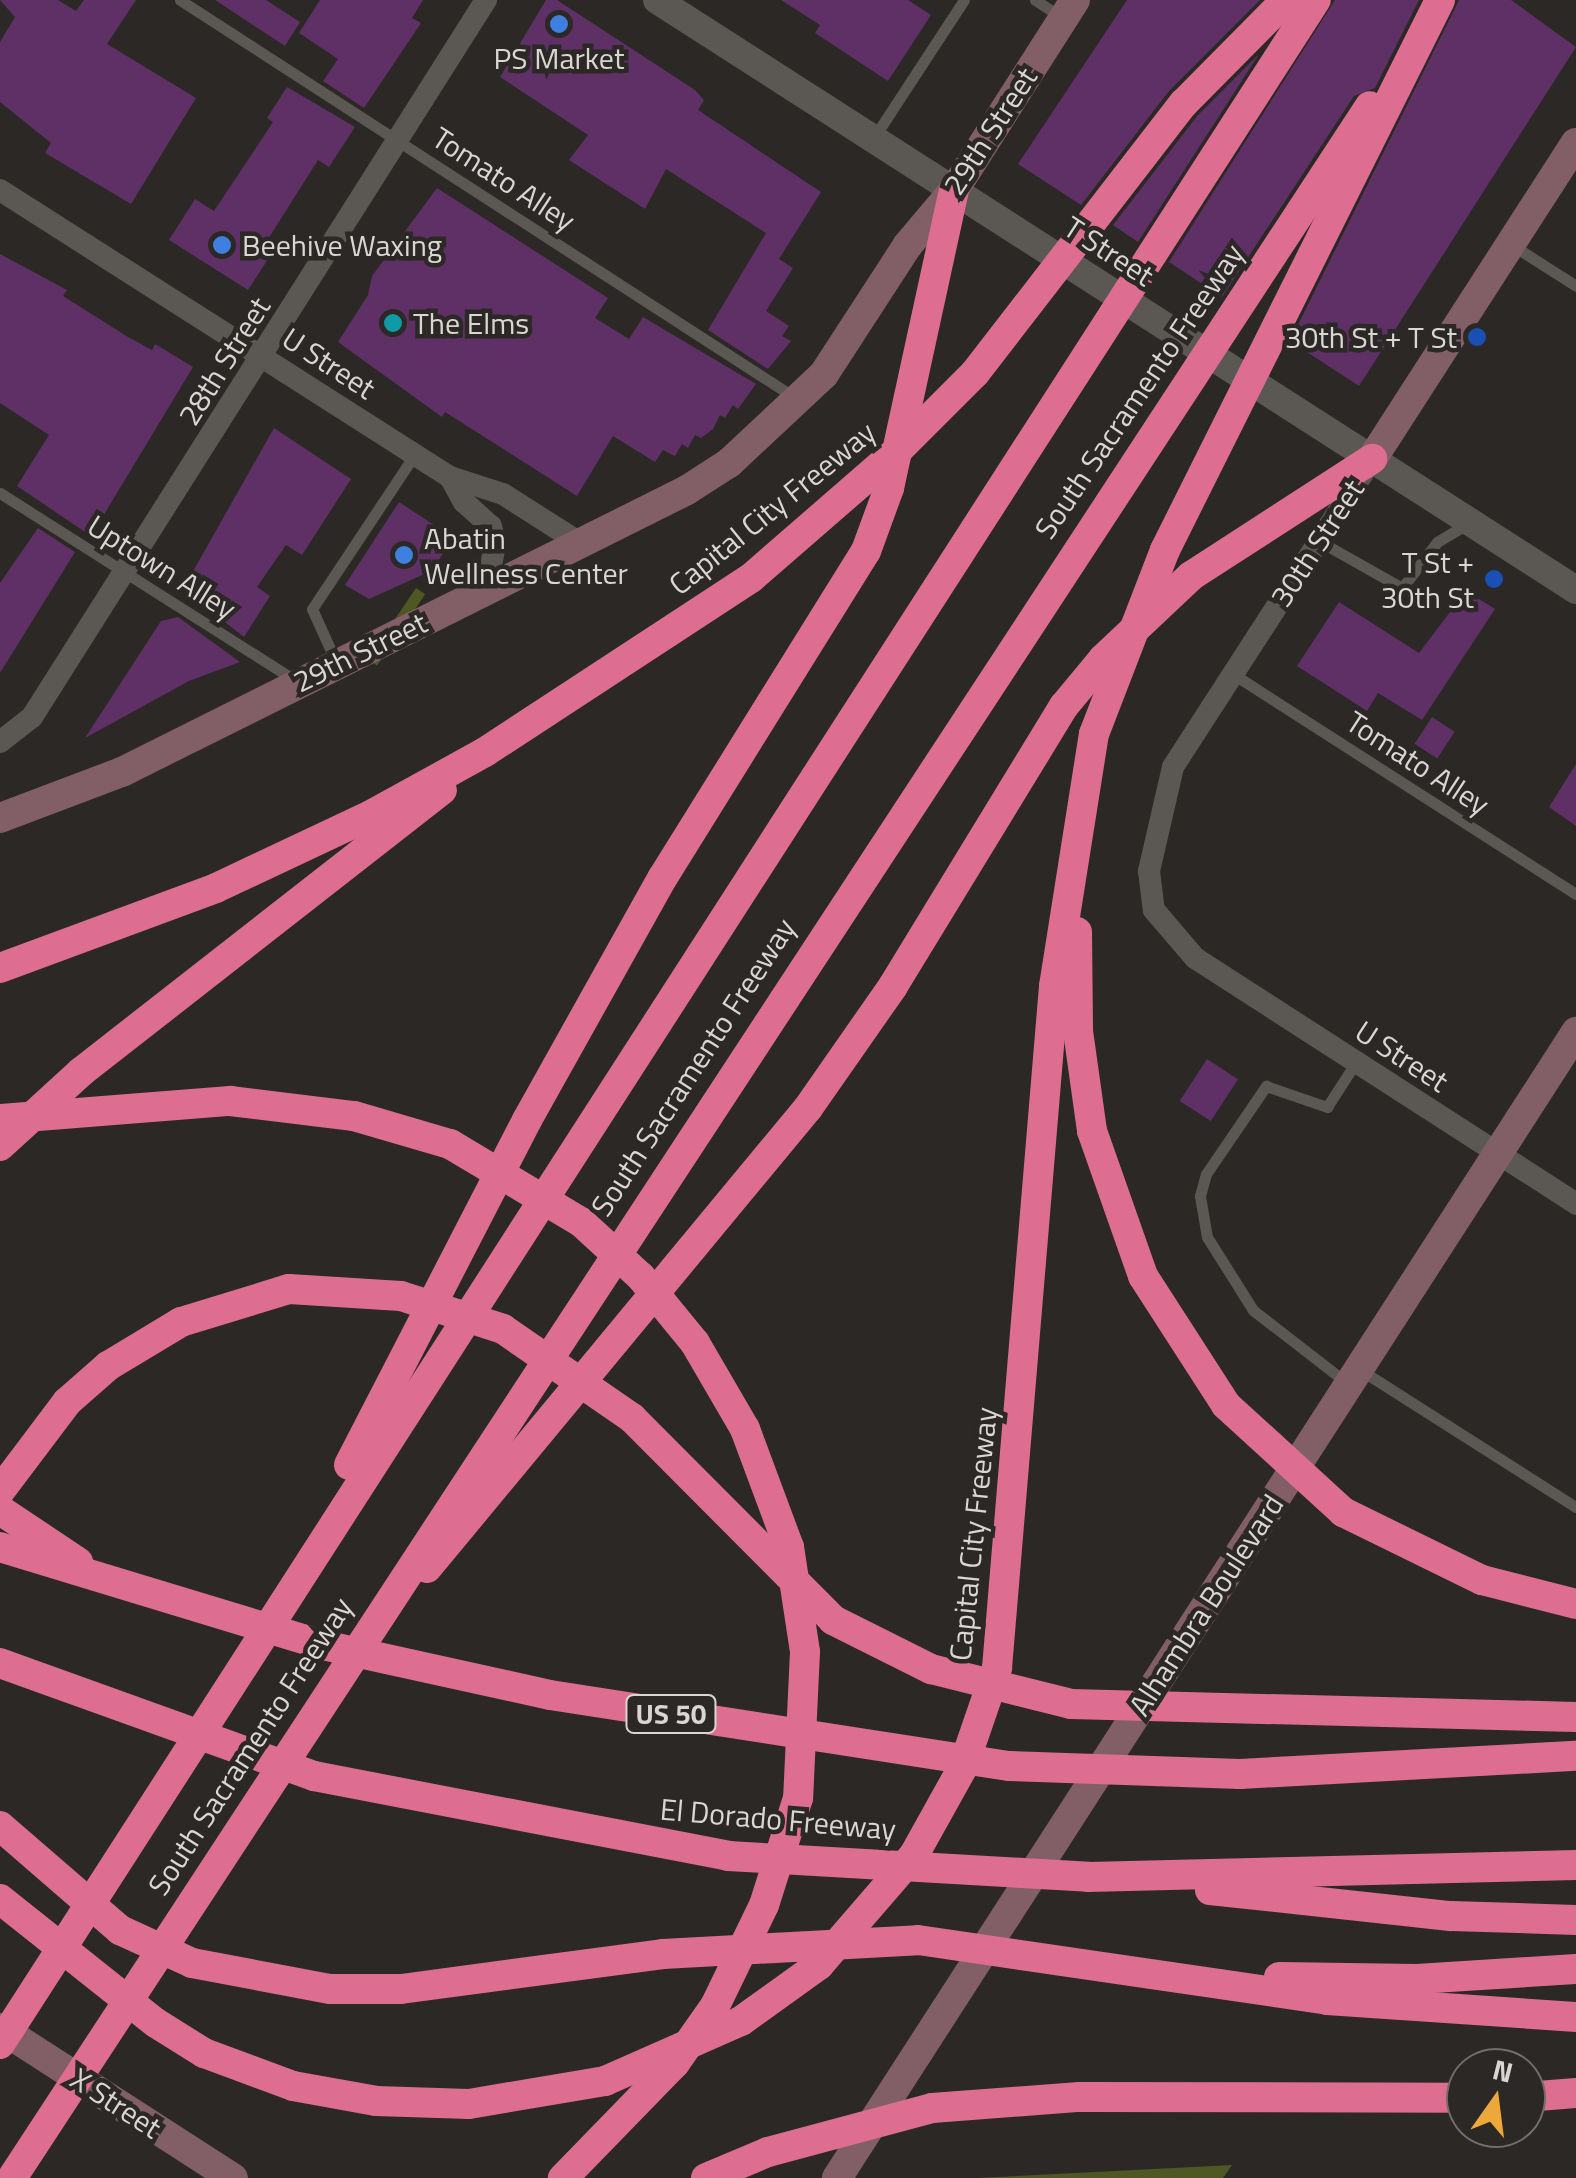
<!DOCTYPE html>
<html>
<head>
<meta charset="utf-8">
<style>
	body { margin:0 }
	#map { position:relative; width:1576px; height:2178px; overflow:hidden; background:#2c2825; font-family:"Titillium Web",sans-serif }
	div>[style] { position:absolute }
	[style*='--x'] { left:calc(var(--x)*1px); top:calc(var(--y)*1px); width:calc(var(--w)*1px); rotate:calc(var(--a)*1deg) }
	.green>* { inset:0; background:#4f5722; transform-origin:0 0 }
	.building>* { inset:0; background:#5e3066; transform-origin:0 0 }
	.service>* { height:11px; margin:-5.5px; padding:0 5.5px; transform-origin:5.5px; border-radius:5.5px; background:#5b5753 }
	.minor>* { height:22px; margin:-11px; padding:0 11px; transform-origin:11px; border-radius:11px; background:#5b5753 }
	.tertiary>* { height:28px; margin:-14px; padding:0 14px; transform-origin:14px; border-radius:14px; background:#5b5753 }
	.secondary>* { height:30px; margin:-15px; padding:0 15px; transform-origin:15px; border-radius:15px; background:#825e66 }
	.motorway>* { height:30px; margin:-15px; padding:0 15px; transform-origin:15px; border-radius:15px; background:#dd6e92 }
	.dots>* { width:28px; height:28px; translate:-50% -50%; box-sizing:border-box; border:5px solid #2c2825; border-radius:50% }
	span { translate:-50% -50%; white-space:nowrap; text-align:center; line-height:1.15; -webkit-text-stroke:9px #2c2825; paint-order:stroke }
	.shield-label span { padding:2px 8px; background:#2c2825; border:2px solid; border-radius:8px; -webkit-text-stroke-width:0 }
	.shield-label { font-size:28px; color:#d9d7d5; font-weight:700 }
	.poi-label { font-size:30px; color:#d9d7d5 }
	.left { translate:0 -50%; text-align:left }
	.right { translate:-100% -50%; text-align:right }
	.street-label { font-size:30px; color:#d9d7d5 }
	.north { position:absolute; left:1446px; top:2048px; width:100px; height:100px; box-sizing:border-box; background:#2c2825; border:2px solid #716e6b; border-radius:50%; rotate:14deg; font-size:28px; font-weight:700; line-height:40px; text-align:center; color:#d9d7d5 }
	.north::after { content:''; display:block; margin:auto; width:35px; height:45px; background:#eda83b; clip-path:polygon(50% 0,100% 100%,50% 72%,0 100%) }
</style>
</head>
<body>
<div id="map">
	<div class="green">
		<i style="clip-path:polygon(476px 558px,462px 575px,434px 589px,428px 582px)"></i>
		<i style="left:416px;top:588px;width:11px;height:86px;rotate:34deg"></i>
		<i style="clip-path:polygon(1232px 2165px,1223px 2178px,977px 2178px)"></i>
	</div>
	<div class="building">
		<i style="clip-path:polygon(0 0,58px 0,76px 11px,84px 0,136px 0,107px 44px,196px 98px,131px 204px,45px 153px,51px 143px,0 102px,0 42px,15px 17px)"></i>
		<i style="clip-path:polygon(215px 0,266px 0,300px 22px,285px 46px)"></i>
		<i style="clip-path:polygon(320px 0,423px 0,412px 18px,421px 23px,364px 108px,323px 81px,338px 59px,299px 33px)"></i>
		<i style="clip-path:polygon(546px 0,557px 0,695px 90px,704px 100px,698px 110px,821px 192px,779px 259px,793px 268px,766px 311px,789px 326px,782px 336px,791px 341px,768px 369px,708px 330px,766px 233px,666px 169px,645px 209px,569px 160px,588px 135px,500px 77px)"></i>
		<i style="clip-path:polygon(781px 0,908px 0,931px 15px,888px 81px,815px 33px,820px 25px)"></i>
		<i style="clip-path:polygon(1127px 0,1260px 0,1169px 91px,1081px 205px,1018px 164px)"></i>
		<i style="clip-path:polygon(1335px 0,1419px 0,1375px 88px,1354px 96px,1222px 297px,1169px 262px)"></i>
		<i style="clip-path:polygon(1459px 0,1511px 0,1576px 47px,1359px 386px,1290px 341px)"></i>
		<i style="clip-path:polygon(1259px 54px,1138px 242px,1113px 225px,1198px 115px)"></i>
		<i style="clip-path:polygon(287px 87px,355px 127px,329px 167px,318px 160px,265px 244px,274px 250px,248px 290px,169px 240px,195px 199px,214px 211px,273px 122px,267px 118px)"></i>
		<i style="clip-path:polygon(437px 188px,608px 298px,595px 318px,629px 339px,643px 317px,756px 384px,738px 409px,733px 405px,725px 418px,720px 415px,713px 429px,701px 438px,695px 435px,688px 448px,682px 444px,675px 456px,663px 450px,655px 462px,613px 436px,577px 496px,445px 412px,442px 417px,338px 342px,368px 295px,372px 276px)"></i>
		<i style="clip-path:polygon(0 254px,67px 290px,63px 296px,128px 337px,152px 350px,155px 344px,193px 367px,91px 536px,17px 486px,49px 435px,0 403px)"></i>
		<i style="clip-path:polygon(274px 428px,351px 479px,302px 555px,286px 545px,257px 587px,270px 596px,244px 637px,183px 589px)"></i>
		<i style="clip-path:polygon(399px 502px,454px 538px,431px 571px,369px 599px,345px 585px)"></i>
		<i style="clip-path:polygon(38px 528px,75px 552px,0 673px,0 583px)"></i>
		<i style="clip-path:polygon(1466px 591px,1495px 609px,1422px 720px,1378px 693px,1367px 711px,1297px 666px,1339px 602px,1419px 653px)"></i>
		<i style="clip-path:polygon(178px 617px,240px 662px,189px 681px,85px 738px,161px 621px)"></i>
		<i style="left:1432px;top:717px;width:27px;height:32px;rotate:33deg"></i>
		<i style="clip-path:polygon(1576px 764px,1576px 826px,1549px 807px)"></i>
		<i style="left:1207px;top:1059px;width:37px;height:50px;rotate:33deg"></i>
	</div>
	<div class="service">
		<i style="--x:180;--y:0;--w:731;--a:32.89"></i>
		<i style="--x:1035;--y:0;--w:31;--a:33"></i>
		<i style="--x:873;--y:139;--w:166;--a:-56.8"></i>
		<i style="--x:1512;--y:245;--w:76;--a:32.6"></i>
		<i style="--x:0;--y:493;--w:351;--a:32.4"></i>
		<i style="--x:1319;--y:541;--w:95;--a:29.5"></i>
		<i style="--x:1402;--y:588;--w:58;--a:-52.7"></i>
		<i style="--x:1437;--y:542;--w:37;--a:-31"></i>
		<i style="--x:337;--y:664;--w:60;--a:-114.4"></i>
		<i style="--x:312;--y:609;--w:186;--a:-56.4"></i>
		<i style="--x:1233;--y:674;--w:407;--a:32.7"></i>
		<i style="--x:1359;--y:1369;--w:257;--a:32.5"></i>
		<i style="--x:1347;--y:1383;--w:119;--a:-142.2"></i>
		<i style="--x:1253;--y:1310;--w:86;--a:-122.2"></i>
		<i style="--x:1207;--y:1237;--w:42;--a:-99.7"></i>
		<i style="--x:1200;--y:1196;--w:23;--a:-75"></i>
		<i style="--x:1206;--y:1174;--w:107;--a:-55.7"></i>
		<i style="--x:1266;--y:1086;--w:65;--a:19"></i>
		<i style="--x:1327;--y:1107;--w:54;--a:-57.2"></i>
	</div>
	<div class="minor">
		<i style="--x:0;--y:190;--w:534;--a:32.53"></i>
		<i style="--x:450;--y:477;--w:56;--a:17.8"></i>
		<i style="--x:503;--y:494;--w:91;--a:32.5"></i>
		<i style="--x:1367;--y:467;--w:357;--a:122.9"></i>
		<i style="--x:1173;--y:767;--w:107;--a:103"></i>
		<i style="--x:1149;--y:871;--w:39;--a:83"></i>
		<i style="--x:1154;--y:910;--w:63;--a:49.5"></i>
		<i style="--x:1195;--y:958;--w:454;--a:32.8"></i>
		<i style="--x:450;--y:477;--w:29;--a:61"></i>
		<i style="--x:464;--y:502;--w:36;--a:42"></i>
		<i style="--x:491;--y:526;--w:19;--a:78"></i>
		<i style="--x:495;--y:545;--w:33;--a:101"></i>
		<i style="--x:489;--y:577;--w:22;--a:126"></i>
		<i style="--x:0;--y:742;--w:41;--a:-38"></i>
		<i style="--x:32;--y:717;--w:849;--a:-57.66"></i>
	</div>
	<div class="tertiary">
		<i style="--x:657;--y:0;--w:1092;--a:32.7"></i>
	</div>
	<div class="secondary">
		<i style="--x:1372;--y:459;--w:376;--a:-57.2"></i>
		<i style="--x:0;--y:818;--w:130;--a:-20.7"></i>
		<i style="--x:122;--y:772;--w:631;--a:-26.52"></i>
		<i style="--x:687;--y:490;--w:50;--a:-32.7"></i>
		<i style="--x:729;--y:463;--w:130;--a:-43.1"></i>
		<i style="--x:824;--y:374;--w:153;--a:-57"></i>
		<i style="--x:907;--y:246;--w:73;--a:-50"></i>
		<i style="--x:954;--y:190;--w:225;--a:-57.5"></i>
		<i style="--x:0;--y:2028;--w:277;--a:32.8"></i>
		<i style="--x:837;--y:2178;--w:1364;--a:-57.18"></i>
	</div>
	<div class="motorway">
		<i style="--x:1077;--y:932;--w:99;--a:89.4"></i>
		<i style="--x:1078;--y:1031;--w:101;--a:82"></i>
		<i style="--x:1092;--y:1131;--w:154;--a:70.6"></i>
		<i style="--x:1143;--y:1276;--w:153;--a:57.2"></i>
		<i style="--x:1226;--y:1405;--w:159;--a:42.4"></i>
		<i style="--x:1343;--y:1512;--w:155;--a:26.1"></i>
		<i style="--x:1482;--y:1580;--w:97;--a:14.3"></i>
		<i style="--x:0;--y:968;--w:230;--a:-20.3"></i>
		<i style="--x:216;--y:888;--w:171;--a:-25.2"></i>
		<i style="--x:371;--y:815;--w:130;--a:-28.9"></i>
		<i style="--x:485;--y:752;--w:318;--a:-33.2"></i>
		<i style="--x:751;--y:578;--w:195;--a:-41"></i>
		<i style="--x:898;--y:450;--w:109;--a:-45"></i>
		<i style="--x:975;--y:373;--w:341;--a:-52.3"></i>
		<i style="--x:1184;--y:103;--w:145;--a:-45.3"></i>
		<i style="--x:0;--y:1119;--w:231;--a:-4.5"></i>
		<i style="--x:230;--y:1101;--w:125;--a:6.9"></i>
		<i style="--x:354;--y:1116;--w:100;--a:16.3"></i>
		<i style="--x:450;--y:1144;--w:152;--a:30.8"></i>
		<i style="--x:581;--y:1222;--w:81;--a:42.5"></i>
		<i style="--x:641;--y:1277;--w:85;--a:50.7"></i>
		<i style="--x:695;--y:1343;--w:99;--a:59.8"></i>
		<i style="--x:745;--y:1429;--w:126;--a:69.6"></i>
		<i style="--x:789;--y:1547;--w:106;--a:81.3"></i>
		<i style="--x:805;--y:1652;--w:146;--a:92.7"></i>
		<i style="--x:798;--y:1798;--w:112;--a:107.6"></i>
		<i style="--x:764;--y:1905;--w:112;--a:115.9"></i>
		<i style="--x:715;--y:2006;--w:70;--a:125.1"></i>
		<i style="--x:675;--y:2063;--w:161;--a:134.2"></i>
		<i style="--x:0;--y:1146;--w:110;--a:-42.4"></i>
		<i style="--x:81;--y:1072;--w:458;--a:-38"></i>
		<i style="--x:349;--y:1465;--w:388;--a:-62.7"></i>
		<i style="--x:527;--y:1120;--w:278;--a:-60.8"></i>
		<i style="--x:663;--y:877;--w:384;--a:-58.1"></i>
		<i style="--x:866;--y:551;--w:67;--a:-69.9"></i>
		<i style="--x:889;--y:488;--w:305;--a:-77.7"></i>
		<i style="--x:0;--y:1491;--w:111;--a:-53"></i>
		<i style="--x:67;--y:1402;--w:55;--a:-41.3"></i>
		<i style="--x:108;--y:1366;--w:85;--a:-31.1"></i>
		<i style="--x:181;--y:1322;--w:113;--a:-17"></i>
		<i style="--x:289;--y:1289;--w:112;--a:3.6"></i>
		<i style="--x:401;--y:1296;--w:107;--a:17.9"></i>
		<i style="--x:503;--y:1329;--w:157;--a:34.6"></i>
		<i style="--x:632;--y:1418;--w:285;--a:45.1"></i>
		<i style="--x:833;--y:1620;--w:110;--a:26.6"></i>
		<i style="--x:931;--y:1669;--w:144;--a:14"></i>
		<i style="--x:1071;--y:1704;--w:505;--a:1.47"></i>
		<i style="--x:0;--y:1510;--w:94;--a:33.7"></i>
		<i style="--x:0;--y:1547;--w:338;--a:16.9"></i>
		<i style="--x:323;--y:1645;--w:232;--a:12.4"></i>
		<i style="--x:550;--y:1695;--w:464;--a:8.8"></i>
		<i style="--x:1009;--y:1766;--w:231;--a:2"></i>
		<i style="--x:1240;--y:1774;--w:336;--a:-3.1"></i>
		<i style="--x:427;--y:1568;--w:597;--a:-50.37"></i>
		<i style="--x:808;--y:1108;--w:149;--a:-55.1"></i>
		<i style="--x:893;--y:986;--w:328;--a:-58.6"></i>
		<i style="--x:1064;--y:706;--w:61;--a:-50.3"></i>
		<i style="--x:1103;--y:659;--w:121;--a:-43.3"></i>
		<i style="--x:1191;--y:576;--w:216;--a:-32.9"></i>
		<i style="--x:0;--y:1663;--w:334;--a:19.8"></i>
		<i style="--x:314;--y:1776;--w:422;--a:10.9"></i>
		<i style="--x:728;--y:1856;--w:361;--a:3.3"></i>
		<i style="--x:1088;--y:1877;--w:488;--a:-1.4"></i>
		<i style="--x:0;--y:1826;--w:159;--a:40.9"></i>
		<i style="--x:120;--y:1930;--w:79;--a:24.6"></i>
		<i style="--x:192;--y:1963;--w:140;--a:10.7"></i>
		<i style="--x:330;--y:1989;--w:71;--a:0"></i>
		<i style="--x:401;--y:1989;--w:264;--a:-7.6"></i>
		<i style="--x:663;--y:1954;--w:255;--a:-3.1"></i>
		<i style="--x:918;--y:1940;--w:413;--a:8.3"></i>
		<i style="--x:1327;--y:2000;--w:250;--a:3.9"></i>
		<i style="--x:1210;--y:1890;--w:242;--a:6.2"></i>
		<i style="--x:1451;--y:1916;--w:125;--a:1.8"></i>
		<i style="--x:0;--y:1899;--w:199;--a:38.5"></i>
		<i style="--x:156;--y:2023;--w:57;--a:32"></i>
		<i style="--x:204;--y:2053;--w:95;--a:20.3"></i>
		<i style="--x:293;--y:2086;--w:84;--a:10.2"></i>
		<i style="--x:376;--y:2101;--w:93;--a:1.8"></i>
		<i style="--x:469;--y:2104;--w:138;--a:-9.6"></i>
		<i style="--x:605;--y:2081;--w:149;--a:-23.8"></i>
		<i style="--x:741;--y:2021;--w:96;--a:-35.7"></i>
		<i style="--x:819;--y:1965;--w:145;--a:-49.2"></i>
		<i style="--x:914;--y:1855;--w:101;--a:-60.9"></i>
		<i style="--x:963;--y:1767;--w:105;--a:-71"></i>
		<i style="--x:997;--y:1668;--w:684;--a:-85.22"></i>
		<i style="--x:1054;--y:986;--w:255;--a:-81"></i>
		<i style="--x:1094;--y:734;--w:197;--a:-68.9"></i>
		<i style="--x:1165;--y:550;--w:615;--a:-63.43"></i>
		<i style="--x:1279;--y:1977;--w:138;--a:0.8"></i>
		<i style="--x:1417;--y:1979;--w:159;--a:-3.6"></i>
		<i style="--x:0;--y:2044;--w:2431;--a:-57.23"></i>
		<i style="--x:1526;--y:2097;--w:50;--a:-4.6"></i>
		<i style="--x:12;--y:2178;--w:2477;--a:-56.76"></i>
		<i style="--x:706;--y:2178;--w:67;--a:-22.8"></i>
		<i style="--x:768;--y:2152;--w:170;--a:-15"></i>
		<i style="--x:932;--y:2108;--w:148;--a:-4.3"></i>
		<i style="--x:1080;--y:2097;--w:386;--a:0.1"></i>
	</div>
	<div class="dots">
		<i style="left:559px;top:24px;background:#3f7fe0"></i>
		<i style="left:222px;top:245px;background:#3f7fe0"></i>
		<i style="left:393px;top:323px;background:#0f9aa8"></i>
		<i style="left:1477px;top:337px;background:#1a4fb4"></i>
		<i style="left:404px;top:555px;background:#3f7fe0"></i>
		<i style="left:1494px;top:579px;background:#1a4fb4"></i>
	</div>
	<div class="shield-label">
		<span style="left:671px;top:1714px">US 50</span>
	</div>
	<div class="poi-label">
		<span style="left:559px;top:58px">PS Market</span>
		<span class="left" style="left:242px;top:245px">Beehive Waxing</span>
		<span class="left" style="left:413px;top:323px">The Elms</span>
		<span class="right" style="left:1457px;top:337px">30th St + T St</span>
		<span class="left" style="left:424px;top:555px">Abatin<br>Wellness Center</span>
		<span class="right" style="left:1474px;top:579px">T St +<br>30th St</span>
	</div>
	<div class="street-label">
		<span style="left:990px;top:131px;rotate:-57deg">29th Street</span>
		<span style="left:504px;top:179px;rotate:33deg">Tomato Alley</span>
		<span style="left:1109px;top:251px;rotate:33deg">T Street</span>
		<span style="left:224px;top:361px;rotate:-58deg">28th Street</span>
		<span style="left:329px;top:363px;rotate:33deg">U Street</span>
		<span style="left:1139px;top:391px;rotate:-56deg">South Sacramento Freeway</span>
		<span style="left:772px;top:508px;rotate:-39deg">Capital City Freeway</span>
		<span style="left:1317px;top:543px;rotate:-57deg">30th Street</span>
		<span style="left:162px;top:567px;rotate:32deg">Uptown Alley</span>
		<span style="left:360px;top:652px;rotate:-26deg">29th Street</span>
		<span style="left:1418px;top:763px;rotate:33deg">Tomato Alley</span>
		<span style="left:1402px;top:1056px;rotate:33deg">U Street</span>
		<span style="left:693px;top:1067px;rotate:-57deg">South Sacramento Freeway</span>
		<span style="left:973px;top:1534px;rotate:-84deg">Capital City Freeway</span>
		<span style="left:1206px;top:1605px;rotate:-57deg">Alhambra Boulevard</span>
		<span style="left:250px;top:1746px;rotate:-57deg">South Sacramento Freeway</span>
		<span style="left:778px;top:1819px;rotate:5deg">El Dorado Freeway</span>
		<span style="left:116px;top:2103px;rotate:33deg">X Street</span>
	</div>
	<div class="north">N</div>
</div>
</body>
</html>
